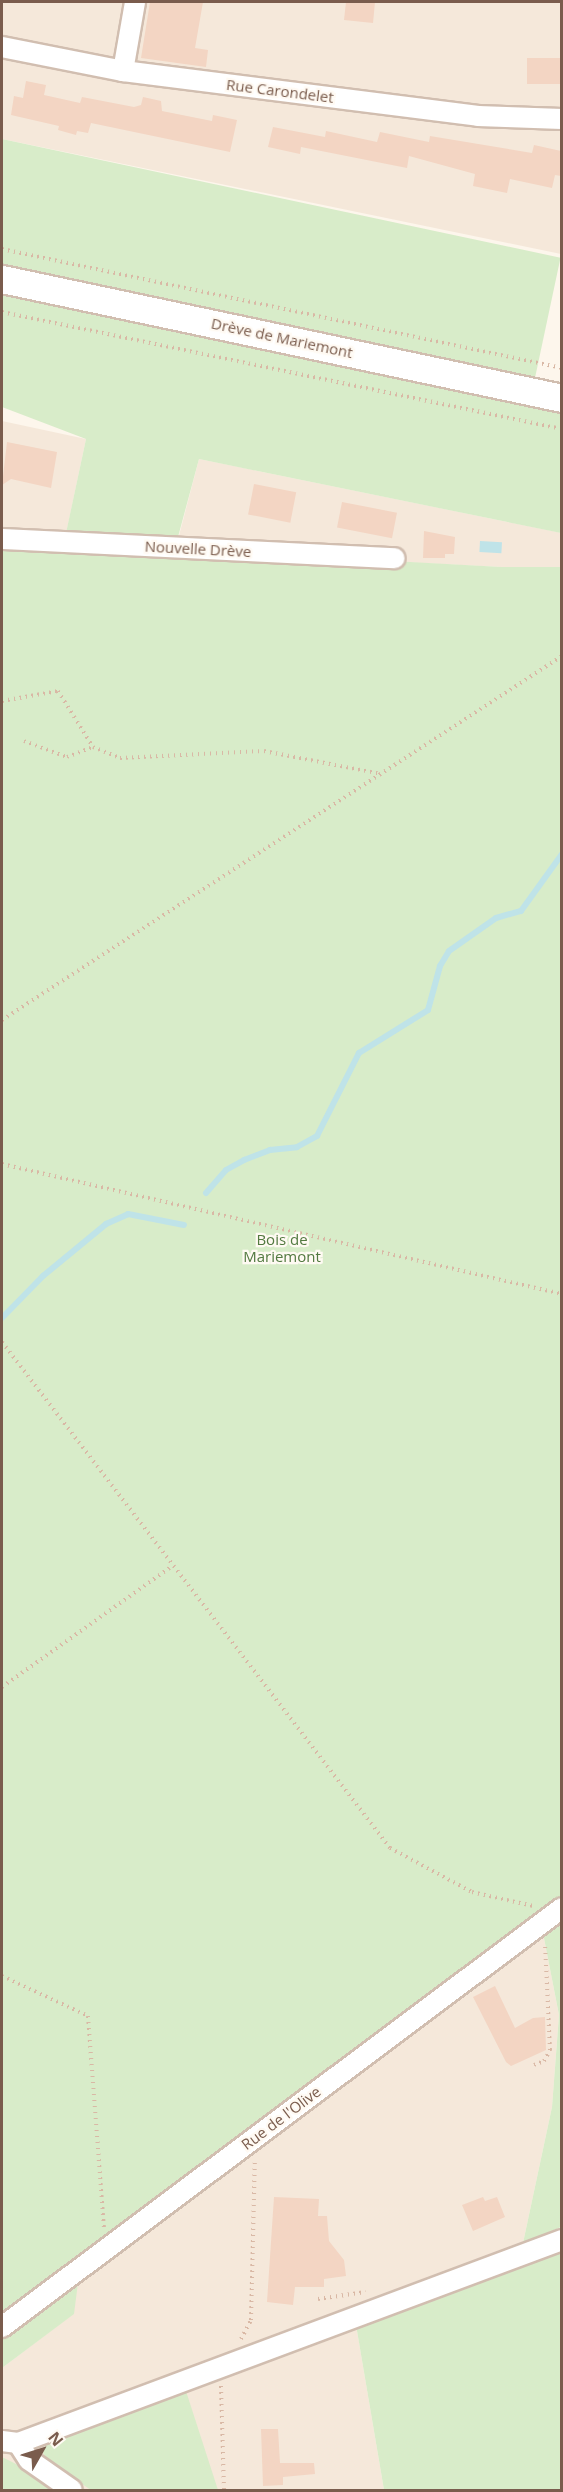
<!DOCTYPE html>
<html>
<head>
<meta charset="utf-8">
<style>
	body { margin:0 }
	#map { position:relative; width:563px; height:2492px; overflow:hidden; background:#fdf6ec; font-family:"Open Sans",sans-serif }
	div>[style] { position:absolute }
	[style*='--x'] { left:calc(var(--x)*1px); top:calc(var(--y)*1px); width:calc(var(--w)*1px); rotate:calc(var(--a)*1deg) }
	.residential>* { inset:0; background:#f5e8da }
	.green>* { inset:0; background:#d8ecc9; transform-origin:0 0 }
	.water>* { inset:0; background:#bfe3e8; transform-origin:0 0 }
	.stream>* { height:6px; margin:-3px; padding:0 3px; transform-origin:3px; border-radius:3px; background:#bfe3e8 }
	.building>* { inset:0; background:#f3d5c3; transform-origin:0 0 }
	.path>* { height:4px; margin-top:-2px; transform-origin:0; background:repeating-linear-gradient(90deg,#d9b8a5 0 1.5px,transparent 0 6px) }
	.roads { filter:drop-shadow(2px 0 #d1beb0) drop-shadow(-2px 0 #d1beb0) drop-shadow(0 2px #d1beb0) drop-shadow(0 -2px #d1beb0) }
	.street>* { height:20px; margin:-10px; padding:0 10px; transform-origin:10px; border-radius:10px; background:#fff }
	.secondary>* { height:27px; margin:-13.5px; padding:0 13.5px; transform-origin:13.5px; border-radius:13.5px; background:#fff }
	span { translate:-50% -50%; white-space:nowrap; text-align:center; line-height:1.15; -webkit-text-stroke:4.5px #fffaf3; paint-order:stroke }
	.street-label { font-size:15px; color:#7a5c4d }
	.park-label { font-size:15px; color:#537a41 }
	.frame { position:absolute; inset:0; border:3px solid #7a5c4d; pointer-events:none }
	.north { position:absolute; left:12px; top:2420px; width:60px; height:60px; -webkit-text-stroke:4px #fffaf3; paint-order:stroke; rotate:51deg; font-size:16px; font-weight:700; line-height:24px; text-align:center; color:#7a5c4d }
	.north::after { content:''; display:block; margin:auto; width:21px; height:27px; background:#7a5c4d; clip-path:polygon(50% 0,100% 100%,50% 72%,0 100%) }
</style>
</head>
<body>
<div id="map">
	<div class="residential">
		<i style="clip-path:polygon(2px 2px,561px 2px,561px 254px,2px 139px)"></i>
		<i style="clip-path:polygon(2px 421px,86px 439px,63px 548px,2px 546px)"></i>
		<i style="clip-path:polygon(199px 459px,562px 533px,561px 567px,502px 567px,175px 551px)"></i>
		<i style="clip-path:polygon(542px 1928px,559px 2015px,552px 2107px,523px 2243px,514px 2265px,356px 2325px,384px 2490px,56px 2490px,2px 2457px,2px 2368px,73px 2314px,78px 2275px)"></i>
	</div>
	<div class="green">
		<i style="left:2px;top:139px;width:571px;height:140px;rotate:12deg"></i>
		<i style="clip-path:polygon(2px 295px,561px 410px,561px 533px,199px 459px,178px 537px,66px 533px,86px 439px,2px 407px)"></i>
		<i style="clip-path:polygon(2px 546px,227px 552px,502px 567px,561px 567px,561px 2227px,523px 2243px,552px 2107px,559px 2015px,542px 1928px,79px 2275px,74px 2314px,2px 2368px)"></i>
		<i style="clip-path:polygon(561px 2250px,561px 2490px,384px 2490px,356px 2325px)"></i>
		<i style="clip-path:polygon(185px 2388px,218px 2490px,91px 2490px,49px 2462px,43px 2453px,48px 2438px)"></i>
		<i style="clip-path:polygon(2px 2457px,16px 2464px,56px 2490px,2px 2490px)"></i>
	</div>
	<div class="water">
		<i style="left:480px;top:541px;width:22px;height:11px;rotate:3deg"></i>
	</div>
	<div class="stream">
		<i style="--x:206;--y:1193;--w:30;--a:-49"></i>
		<i style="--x:226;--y:1170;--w:21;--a:-29"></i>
		<i style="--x:244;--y:1160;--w:28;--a:-21"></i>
		<i style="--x:270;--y:1150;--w:27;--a:-6"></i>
		<i style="--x:297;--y:1147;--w:23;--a:-29"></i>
		<i style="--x:317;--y:1136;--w:93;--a:-63.2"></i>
		<i style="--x:359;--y:1053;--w:81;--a:-31.9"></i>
		<i style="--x:428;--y:1010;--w:46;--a:-74.7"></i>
		<i style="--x:440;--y:966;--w:17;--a:-59"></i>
		<i style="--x:449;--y:951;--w:57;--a:-35.1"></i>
		<i style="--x:496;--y:918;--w:26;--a:-16"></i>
		<i style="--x:521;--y:911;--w:70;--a:-54.3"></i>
		<i style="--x:2;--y:1318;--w:59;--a:-45.7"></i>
		<i style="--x:43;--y:1276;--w:82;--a:-39.5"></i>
		<i style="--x:106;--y:1224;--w:24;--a:-24"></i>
		<i style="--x:128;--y:1214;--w:57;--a:11.1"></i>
	</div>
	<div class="building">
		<i style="clip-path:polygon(150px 2px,203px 2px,195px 48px,208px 50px,206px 67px,141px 58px)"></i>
		<i style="clip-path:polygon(346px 2px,375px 2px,373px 23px,344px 20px)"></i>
		<i style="left:527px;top:58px;width:34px;height:26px"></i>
		<i style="clip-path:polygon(26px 81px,46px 85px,44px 95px,80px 103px,82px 97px,134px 107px,141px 105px,143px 97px,161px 101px,162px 111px,212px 121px,213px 115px,237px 120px,230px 152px,91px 123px,88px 133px,77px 131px,76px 135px,58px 130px,59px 126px,11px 115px,14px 96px,23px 98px)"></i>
		<i style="clip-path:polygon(273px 127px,325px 137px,326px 131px,377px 142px,380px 132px,429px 142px,430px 136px,532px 153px,534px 145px,561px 151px,561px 176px,555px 175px,552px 188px,510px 179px,507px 193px,473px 186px,475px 174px,409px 156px,407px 168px,301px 147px,300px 154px,268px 147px)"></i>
		<i style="clip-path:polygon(7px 442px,57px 452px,51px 488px,11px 479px,2px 485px)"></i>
		<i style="left:254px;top:484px;width:43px;height:31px;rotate:11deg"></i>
		<i style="left:342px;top:502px;width:56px;height:26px;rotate:11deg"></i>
		<i style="clip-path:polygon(424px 531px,455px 537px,454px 554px,445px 554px,445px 558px,423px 558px)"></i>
		<i style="clip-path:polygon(495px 1986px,515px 2028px,533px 2018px,545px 2017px,546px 2050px,511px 2066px,506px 2062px,473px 1997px)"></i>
		<i style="clip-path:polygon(274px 2197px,319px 2199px,318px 2216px,327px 2216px,329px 2241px,344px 2260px,346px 2276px,324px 2279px,324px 2287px,295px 2287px,293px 2305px,267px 2302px)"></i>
		<i style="clip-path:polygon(483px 2197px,485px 2201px,497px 2197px,505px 2217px,473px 2231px,462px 2205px)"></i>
		<i style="clip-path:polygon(261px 2429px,278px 2429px,280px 2463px,314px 2463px,315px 2474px,283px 2477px,283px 2485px,263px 2486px)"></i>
	</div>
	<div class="path">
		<i style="--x:2;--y:249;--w:573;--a:12"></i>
		<i style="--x:2;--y:312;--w:572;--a:11.8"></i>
		<i style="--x:2;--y:701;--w:57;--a:-10.1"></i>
		<i style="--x:58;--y:691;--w:66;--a:58"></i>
		<i style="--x:93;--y:747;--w:29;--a:22"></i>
		<i style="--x:120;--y:758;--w:144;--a:-2.8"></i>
		<i style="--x:264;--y:751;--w:119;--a:11.1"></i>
		<i style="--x:24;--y:741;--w:46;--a:20.4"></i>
		<i style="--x:67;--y:757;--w:28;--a:-21"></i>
		<i style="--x:2;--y:1020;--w:668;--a:-33.02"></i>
		<i style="--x:2;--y:1164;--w:575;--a:13.07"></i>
		<i style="--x:2;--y:1342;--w:638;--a:52.52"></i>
		<i style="--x:390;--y:1848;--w:93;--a:28.2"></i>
		<i style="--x:472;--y:1892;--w:63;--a:12.9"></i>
		<i style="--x:2;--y:1687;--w:209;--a:-35.4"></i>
		<i style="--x:2;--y:1976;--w:95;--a:24.9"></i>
		<i style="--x:88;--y:2016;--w:212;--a:85.7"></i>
		<i style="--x:534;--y:2065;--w:11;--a:-22"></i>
		<i style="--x:544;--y:2061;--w:13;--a:-61"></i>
		<i style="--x:550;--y:2050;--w:107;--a:-92.7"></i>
		<i style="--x:318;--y:2299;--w:48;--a:-8.5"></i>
		<i style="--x:241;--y:2339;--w:21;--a:-62"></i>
		<i style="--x:251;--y:2320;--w:160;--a:-88.6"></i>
		<i style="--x:221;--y:2386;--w:104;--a:88.3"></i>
	</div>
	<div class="roads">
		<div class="street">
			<i style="--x:2;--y:47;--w:123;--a:11.2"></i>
			<i style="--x:123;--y:71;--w:358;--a:7.2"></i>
			<i style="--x:478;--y:116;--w:84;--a:2"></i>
			<i style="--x:123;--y:71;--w:70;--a:-80.1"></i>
			<i style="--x:2;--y:539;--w:393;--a:2.8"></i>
			<i style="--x:2;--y:2327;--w:699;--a:-36.8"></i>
			<i style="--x:2;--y:2441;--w:16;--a:7"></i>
			<i style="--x:18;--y:2443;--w:581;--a:-20.46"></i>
			<i style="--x:18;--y:2443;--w:20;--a:57"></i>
			<i style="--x:29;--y:2460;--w:52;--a:34.9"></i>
		</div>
		<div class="secondary">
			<i style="--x:2;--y:279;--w:573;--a:12"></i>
		</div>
	</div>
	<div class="street-label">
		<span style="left:280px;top:91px;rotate:7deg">Rue Carondelet</span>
		<span style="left:282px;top:338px;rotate:12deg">Drève de Mariemont</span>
		<span style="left:198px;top:549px;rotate:3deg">Nouvelle Drève</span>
		<span style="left:281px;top:2118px;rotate:-37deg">Rue de l'Olive</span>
	</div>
	<div class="park-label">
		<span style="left:282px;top:1248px">Bois de<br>Mariemont</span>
	</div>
	<div class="frame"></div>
	<div class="north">N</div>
</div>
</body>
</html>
